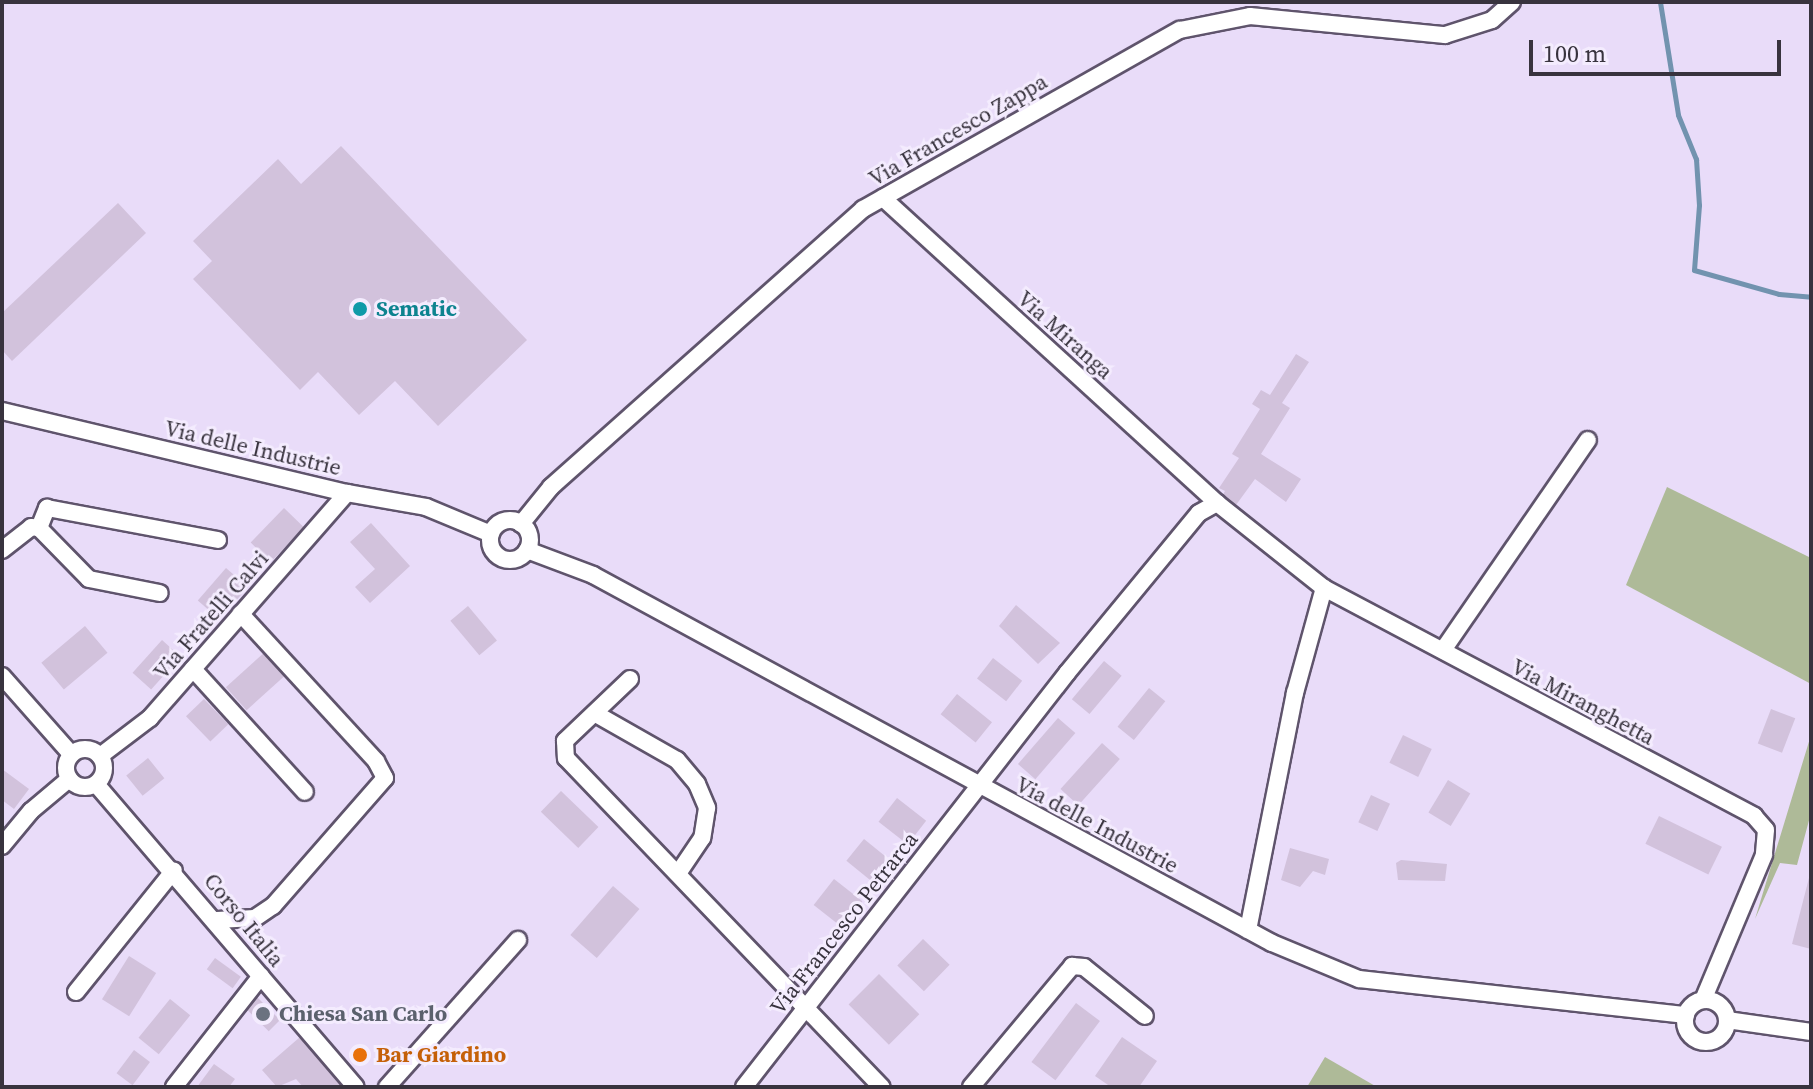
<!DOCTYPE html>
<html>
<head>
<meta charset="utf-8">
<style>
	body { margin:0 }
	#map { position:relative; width:1813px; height:1089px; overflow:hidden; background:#e9dcf9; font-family:"Source Serif 4",serif }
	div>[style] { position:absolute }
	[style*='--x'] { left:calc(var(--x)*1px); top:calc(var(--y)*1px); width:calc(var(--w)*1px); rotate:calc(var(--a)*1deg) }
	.green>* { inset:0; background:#aeba98 }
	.stream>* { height:5px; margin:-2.5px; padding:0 2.5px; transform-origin:2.5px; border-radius:2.5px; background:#7293af }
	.building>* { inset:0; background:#d2c2dc; transform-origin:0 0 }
	.roads { filter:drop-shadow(2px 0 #5f546c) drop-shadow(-2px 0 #5f546c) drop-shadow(0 2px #5f546c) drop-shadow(0 -2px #5f546c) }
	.street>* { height:16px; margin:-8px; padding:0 8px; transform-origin:8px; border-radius:8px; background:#fff }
	.street>.ring { margin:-8px; padding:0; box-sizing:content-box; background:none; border:16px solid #fff; border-radius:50% }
	.dots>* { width:22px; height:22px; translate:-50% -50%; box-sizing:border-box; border:4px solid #f4ecfe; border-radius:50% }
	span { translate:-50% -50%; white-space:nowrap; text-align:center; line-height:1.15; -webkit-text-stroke:6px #f4ecfe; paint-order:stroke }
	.street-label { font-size:22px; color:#38333e }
	.culture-label { font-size:22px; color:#0d838f; font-weight:700 }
	.left { translate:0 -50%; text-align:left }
	.worship-label { font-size:22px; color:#5b616d; font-weight:700 }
	.food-label { font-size:22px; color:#c56008; font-weight:700 }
	.frame { position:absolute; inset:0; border:4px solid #38333e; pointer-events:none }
	.scale { position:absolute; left:1529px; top:40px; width:252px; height:36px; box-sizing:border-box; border:4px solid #38333e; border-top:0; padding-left:10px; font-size:24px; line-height:28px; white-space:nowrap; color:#38333e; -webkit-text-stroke:6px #f4ecfe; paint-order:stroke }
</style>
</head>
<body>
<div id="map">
	<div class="green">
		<i style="clip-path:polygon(1667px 487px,1811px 558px,1811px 684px,1626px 585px)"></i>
		<i style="clip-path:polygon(1811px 735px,1811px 813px,1797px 865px,1780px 863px,1755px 919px)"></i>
		<i style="clip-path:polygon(1325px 1057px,1377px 1087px,1307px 1087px)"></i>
	</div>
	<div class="stream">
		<i style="--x:1660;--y:2;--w:114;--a:80.9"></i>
		<i style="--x:1678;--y:115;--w:48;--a:67.8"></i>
		<i style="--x:1696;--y:159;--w:46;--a:86.3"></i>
		<i style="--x:1699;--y:205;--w:65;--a:94.4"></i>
		<i style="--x:1694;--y:270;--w:88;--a:15.8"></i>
		<i style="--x:1779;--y:294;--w:32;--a:5"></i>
	</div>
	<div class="building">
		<i style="clip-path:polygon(341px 146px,527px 340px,438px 426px,395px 381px,359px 415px,318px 372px,300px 390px,193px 279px,212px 261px,193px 241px,278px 159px,301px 184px)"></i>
		<i style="clip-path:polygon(118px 203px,146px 233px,12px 361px,2px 350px,2px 313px)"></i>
		<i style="clip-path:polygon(1296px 354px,1309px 362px,1282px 403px,1290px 408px,1261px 454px,1301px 479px,1286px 502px,1255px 479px,1236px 505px,1222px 496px,1225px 491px,1219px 488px,1239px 458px,1232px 454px,1260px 409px,1252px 404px,1261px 390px,1270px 395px)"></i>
		<i style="left:284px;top:508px;width:28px;height:48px;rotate:44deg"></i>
		<i style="clip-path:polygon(371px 523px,410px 566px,370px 603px,355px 587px,375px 569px,350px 542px)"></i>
		<i style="left:226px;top:568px;width:29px;height:43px;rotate:41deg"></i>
		<i style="clip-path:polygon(1016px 605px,1060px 643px,1038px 664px,999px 626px)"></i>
		<i style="left:468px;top:606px;width:45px;height:23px;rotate:50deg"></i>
		<i style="left:85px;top:626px;width:35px;height:57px;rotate:50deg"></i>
		<i style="left:162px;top:640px;width:25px;height:44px;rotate:42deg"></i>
		<i style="left:266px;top:651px;width:31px;height:54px;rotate:48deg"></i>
		<i style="left:993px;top:658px;width:37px;height:26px;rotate:38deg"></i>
		<i style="left:1104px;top:661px;width:23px;height:50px;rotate:40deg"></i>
		<i style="left:1149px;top:688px;width:21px;height:50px;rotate:39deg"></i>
		<i style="left:957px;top:694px;width:45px;height:26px;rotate:39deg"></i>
		<i style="left:204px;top:699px;width:35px;height:25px;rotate:46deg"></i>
		<i style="left:1771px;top:709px;width:26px;height:37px;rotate:21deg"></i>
		<i style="left:1058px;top:718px;width:23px;height:61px;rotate:41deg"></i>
		<i style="left:1403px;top:735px;width:32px;height:31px;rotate:26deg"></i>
		<i style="left:1102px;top:743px;width:24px;height:62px;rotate:42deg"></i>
		<i style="left:148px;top:758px;width:26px;height:28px;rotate:51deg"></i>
		<i style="clip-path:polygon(2px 769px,29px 789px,14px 809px,2px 800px)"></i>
		<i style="left:1448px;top:780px;width:26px;height:38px;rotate:31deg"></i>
		<i style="left:561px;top:791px;width:52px;height:29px;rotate:44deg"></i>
		<i style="left:1371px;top:795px;width:21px;height:30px;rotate:25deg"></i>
		<i style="left:897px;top:798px;width:37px;height:30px;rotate:38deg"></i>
		<i style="left:1659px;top:816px;width:70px;height:31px;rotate:26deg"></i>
		<i style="left:864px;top:839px;width:38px;height:28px;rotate:39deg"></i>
		<i style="clip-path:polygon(1290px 848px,1329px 859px,1325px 875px,1313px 871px,1300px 887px,1281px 880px)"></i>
		<i style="clip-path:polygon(1401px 860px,1447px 864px,1445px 881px,1398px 880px,1396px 863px)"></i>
		<i style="clip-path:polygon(1810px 874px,1811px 874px,1811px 949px,1792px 944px)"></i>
		<i style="left:834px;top:879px;width:36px;height:33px;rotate:38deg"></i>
		<i style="left:613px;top:886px;width:35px;height:65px;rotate:41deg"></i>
		<i style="left:923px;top:939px;width:37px;height:37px;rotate:44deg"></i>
		<i style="left:129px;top:956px;width:32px;height:51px;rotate:32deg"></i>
		<i style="left:215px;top:958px;width:32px;height:14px;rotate:36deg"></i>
		<i style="left:879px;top:974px;width:57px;height:43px;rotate:45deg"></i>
		<i style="left:256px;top:996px;width:34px;height:16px;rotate:45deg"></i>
		<i style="left:170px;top:999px;width:26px;height:50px;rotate:39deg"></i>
		<i style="left:1076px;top:1003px;width:30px;height:74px;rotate:37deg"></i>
		<i style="clip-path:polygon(300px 1037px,344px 1087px,303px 1087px,296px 1079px,277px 1087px,262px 1070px)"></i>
		<i style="clip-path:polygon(1122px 1037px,1157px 1061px,1139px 1087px,1111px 1087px,1095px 1076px)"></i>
		<i style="left:134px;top:1050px;width:20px;height:29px;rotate:37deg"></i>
		<i style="clip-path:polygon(214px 1064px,235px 1079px,229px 1087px,197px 1087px)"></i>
	</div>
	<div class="roads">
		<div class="street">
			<i style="--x:883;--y:198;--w:452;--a:42.4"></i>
			<i style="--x:2;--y:411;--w:355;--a:13.4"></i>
			<i style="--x:347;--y:493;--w:80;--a:10"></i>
			<i style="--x:426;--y:507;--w:70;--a:22.6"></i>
			<i class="ring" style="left:490px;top:520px;width:24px;height:24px"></i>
			<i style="--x:521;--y:524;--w:48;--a:-51"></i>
			<i style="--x:551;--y:487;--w:418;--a:-41.7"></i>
			<i style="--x:863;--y:209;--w:364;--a:-29.5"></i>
			<i style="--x:1180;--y:30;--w:71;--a:-11.3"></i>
			<i style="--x:1250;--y:16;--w:196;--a:5.6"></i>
			<i style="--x:1445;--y:35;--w:49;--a:-17.7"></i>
			<i style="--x:1492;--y:20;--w:27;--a:-42"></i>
			<i style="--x:39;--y:528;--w:22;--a:-68"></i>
			<i style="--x:47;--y:508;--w:174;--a:10.6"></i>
			<i style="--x:2;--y:550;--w:37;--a:-38"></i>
			<i style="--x:31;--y:527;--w:8;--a:7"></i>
			<i style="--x:39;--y:528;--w:71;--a:45.6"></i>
			<i style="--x:89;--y:579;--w:72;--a:11.2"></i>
			<i style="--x:527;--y:550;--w:71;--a:20.7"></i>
			<i style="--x:593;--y:575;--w:772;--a:28.46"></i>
			<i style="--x:1272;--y:943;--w:94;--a:22.5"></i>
			<i style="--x:1359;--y:979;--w:329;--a:6.3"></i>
			<i style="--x:1443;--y:650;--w:255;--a:-55.4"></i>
			<i style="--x:193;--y:669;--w:166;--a:47.7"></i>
			<i style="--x:2;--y:676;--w:104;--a:48.5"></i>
			<i style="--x:630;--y:679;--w:90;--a:136.4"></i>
			<i style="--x:565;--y:741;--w:17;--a:87"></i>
			<i style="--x:566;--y:758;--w:456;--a:46.2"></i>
			<i style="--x:596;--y:714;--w:93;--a:29.6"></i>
			<i style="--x:677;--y:760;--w:31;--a:50"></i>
			<i style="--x:697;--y:784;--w:26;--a:67"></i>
			<i style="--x:707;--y:808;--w:30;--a:99"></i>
			<i style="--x:702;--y:838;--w:41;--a:124.1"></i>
			<i class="ring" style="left:66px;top:749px;width:22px;height:22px"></i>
			<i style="--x:100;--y:756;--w:63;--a:-37.2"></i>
			<i style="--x:150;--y:718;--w:299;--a:-48.8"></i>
			<i style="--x:96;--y:784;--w:399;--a:49.4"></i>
			<i style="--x:2;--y:846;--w:45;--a:-50.4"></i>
			<i style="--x:31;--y:811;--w:50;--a:-40.1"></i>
			<i style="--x:217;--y:920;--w:38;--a:-3"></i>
			<i style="--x:255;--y:918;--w:22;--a:-34"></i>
			<i style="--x:273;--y:906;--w:170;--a:-48.8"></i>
			<i style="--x:385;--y:778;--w:19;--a:-118"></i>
			<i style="--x:376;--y:761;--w:200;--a:-132.6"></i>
			<i style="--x:1248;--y:930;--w:242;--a:-78.8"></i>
			<i style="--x:1295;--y:693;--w:109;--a:-74.6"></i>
			<i style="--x:76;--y:992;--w:156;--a:-51.2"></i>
			<i class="ring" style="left:1685px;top:1000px;width:26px;height:26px"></i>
			<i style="--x:1727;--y:1020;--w:85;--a:8.1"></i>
			<i style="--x:174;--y:1087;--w:141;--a:-51.9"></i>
			<i style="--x:387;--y:1087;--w:197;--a:-48.3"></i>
			<i style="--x:744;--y:1087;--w:525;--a:-52.04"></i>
			<i style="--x:1067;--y:673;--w:207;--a:-50.5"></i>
			<i style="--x:1199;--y:513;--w:21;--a:-29"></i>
			<i style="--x:1217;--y:503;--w:137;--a:38.5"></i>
			<i style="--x:1324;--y:588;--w:487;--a:27.9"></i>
			<i style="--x:1754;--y:816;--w:18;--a:49"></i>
			<i style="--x:1766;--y:830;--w:25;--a:95"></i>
			<i style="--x:1764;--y:855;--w:157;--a:112.8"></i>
			<i style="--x:971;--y:1087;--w:158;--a:-50.1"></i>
			<i style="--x:1072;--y:966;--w:12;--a:5"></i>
			<i style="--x:1084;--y:967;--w:78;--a:38.8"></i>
		</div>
	</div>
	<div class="dots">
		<i style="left:360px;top:309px;background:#0f9aa8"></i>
		<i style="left:263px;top:1014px;background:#6b7280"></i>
		<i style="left:360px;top:1055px;background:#e8710a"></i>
	</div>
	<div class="street-label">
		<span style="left:958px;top:130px;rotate:-30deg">Via Francesco Zappa</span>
		<span style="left:1065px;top:335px;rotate:42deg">Via Miranga</span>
		<span style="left:253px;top:448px;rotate:13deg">Via delle Industrie</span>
		<span style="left:211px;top:615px;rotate:-49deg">Via Fratelli Calvi</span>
		<span style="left:1583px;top:702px;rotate:28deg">Via Miranghetta</span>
		<span style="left:1097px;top:825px;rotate:28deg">Via delle Industrie</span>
		<span style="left:244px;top:920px;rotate:51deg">Corso Italia</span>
		<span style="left:844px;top:923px;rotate:-52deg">Via Francesco Petrarca</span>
	</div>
	<div class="culture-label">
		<span class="left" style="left:376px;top:309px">Sematic</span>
	</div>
	<div class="worship-label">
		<span class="left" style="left:279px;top:1014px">Chiesa San Carlo</span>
	</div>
	<div class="food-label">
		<span class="left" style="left:376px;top:1055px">Bar Giardino</span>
	</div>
	<div class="frame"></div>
	<div class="scale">100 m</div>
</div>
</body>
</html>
